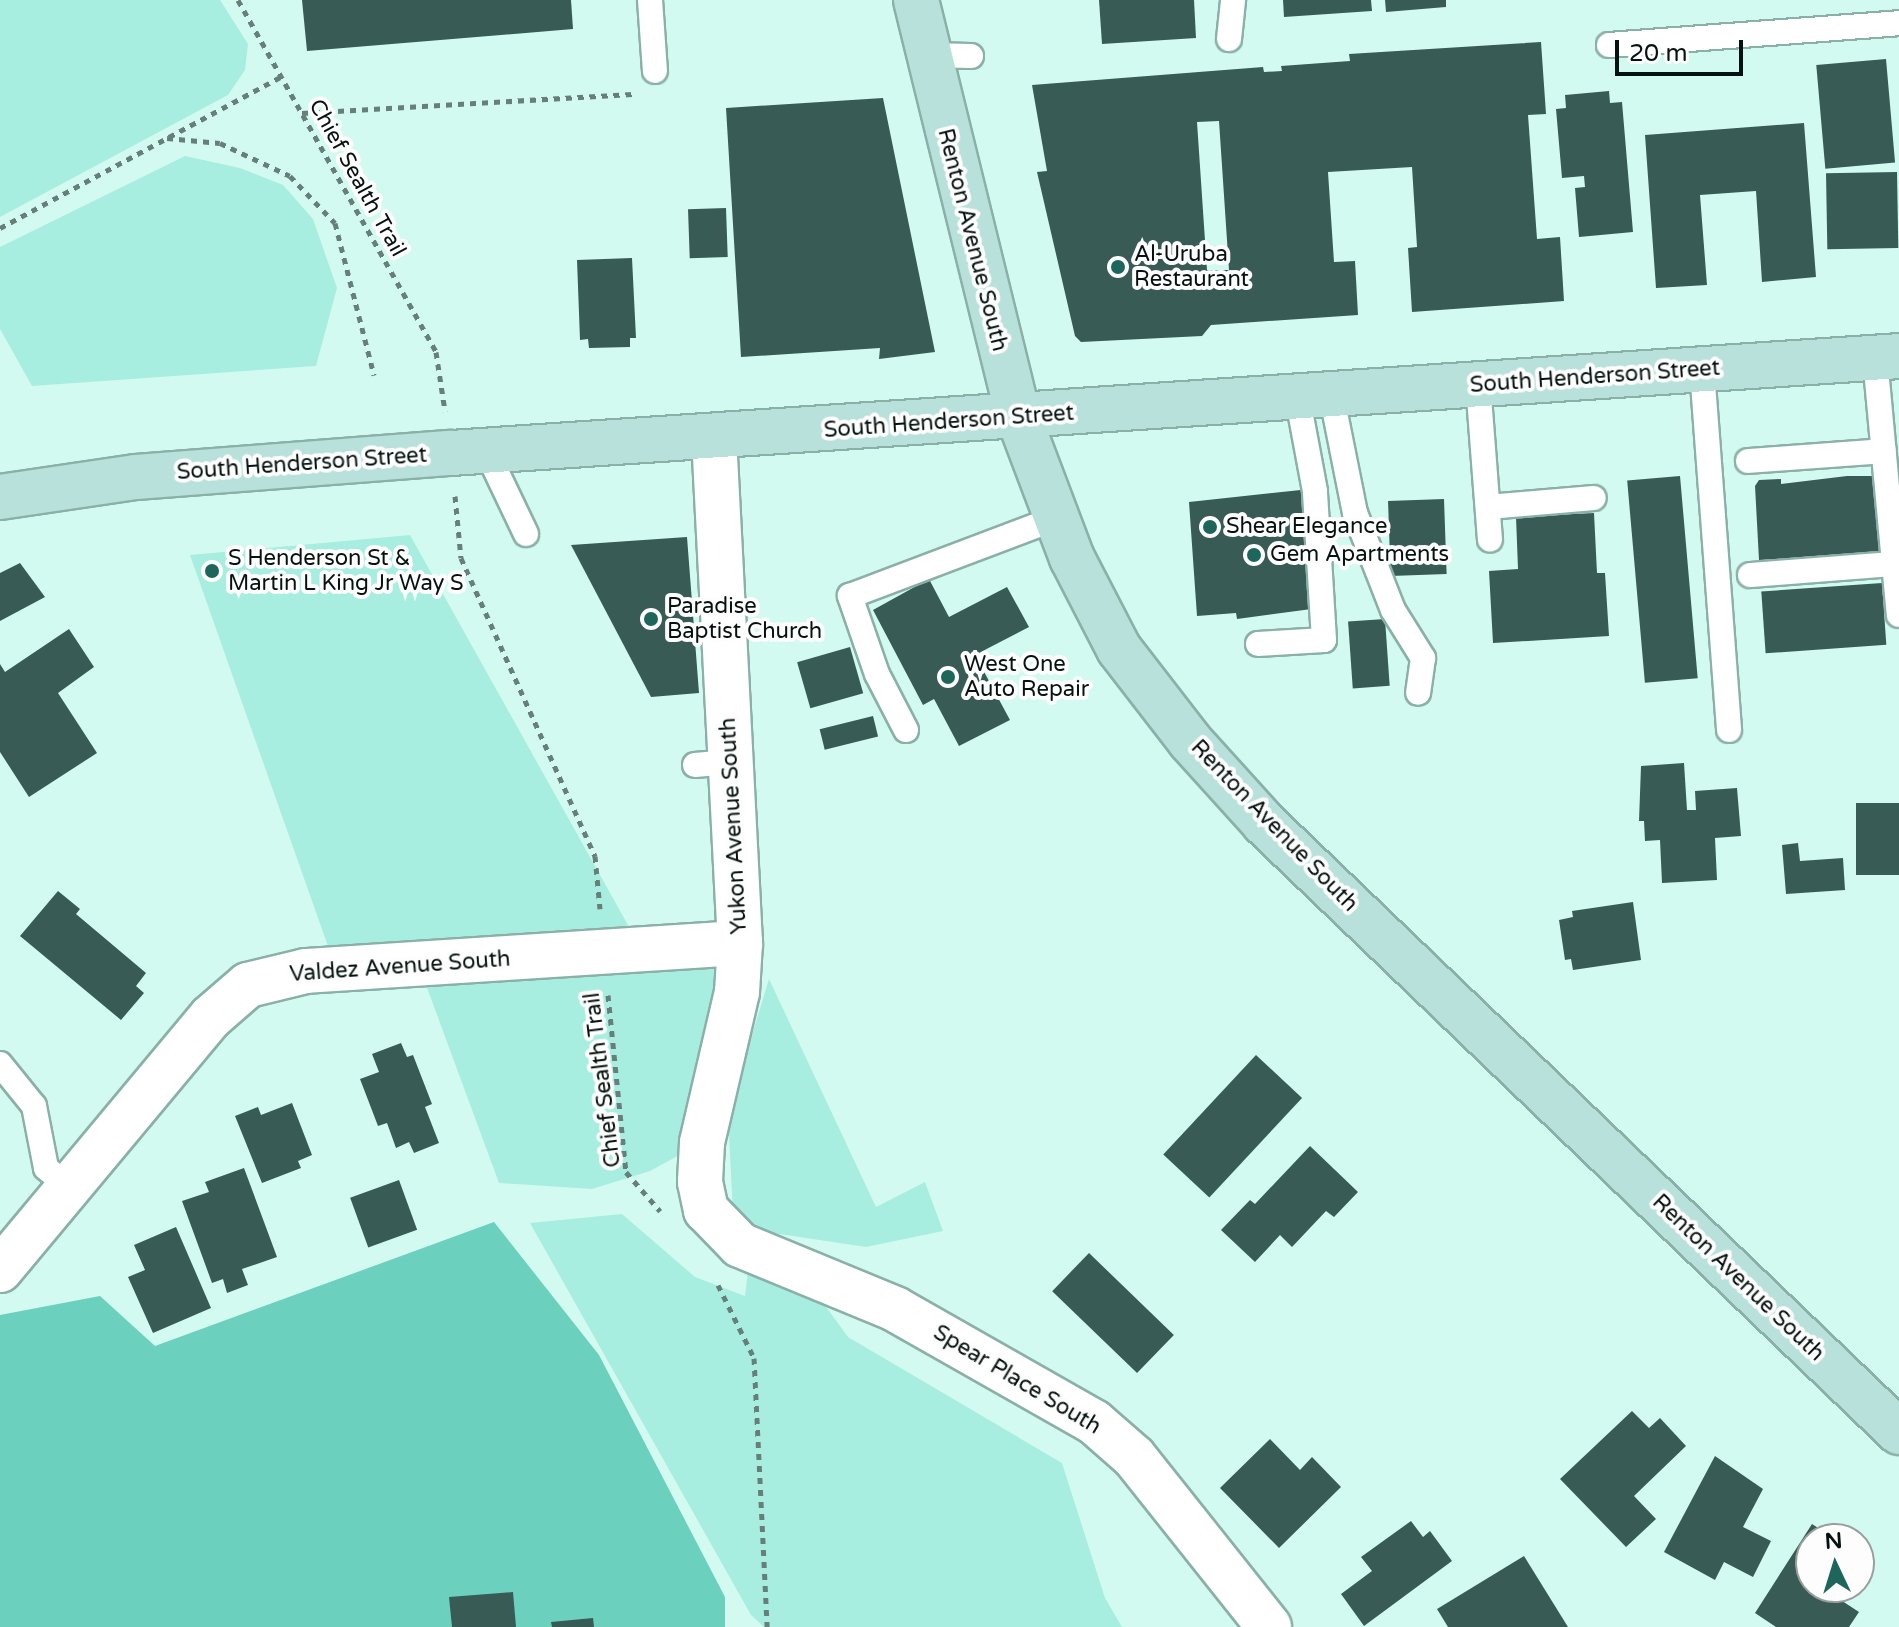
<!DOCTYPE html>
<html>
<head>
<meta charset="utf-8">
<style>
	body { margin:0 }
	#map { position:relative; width:1899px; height:1627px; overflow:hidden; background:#d3faf1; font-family:"Varela Round",sans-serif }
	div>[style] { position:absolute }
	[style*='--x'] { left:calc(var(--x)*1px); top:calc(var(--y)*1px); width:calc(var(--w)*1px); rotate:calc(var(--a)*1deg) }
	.green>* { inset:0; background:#a8eee0 }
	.forest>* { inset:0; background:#6cd0be }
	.building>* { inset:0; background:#385b55; transform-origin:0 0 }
	.path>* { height:5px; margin-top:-2.5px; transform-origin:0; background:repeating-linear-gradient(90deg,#667f7a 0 6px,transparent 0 12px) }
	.roads { filter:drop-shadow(2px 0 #8ab0a8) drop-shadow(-2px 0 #8ab0a8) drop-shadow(0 2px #8ab0a8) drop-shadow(0 -2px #8ab0a8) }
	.lane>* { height:24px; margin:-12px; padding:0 12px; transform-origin:12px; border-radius:12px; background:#fff }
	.street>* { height:44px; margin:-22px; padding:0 22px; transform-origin:22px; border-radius:22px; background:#fff }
	.secondary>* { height:44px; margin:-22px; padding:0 22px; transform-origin:22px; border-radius:22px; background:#b9e1dc }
	.dots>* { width:22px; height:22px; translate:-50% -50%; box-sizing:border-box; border:4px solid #fdfdfd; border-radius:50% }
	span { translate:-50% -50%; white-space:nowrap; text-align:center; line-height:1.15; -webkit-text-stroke:8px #fdfdfd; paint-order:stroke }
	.street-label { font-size:22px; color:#05120f }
	.poi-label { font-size:22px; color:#05120f }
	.left { translate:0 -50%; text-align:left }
	.north { position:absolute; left:1795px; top:1523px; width:80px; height:80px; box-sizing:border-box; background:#fdfdfd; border:2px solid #9a9f9e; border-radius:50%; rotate:356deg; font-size:22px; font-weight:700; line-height:32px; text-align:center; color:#05120f }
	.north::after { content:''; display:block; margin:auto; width:28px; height:36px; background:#1e665b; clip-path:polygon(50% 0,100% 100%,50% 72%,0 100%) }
	.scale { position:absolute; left:1615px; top:40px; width:128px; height:36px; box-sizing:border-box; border:4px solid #05120f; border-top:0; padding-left:10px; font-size:24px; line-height:28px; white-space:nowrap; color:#05120f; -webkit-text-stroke:6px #fdfdfd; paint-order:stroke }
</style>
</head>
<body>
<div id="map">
	<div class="green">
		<i style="clip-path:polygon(0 0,220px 0,248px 44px,245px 70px,228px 95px,0 217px)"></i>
		<i style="clip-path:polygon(185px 156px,240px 168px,283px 185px,313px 219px,337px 288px,316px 366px,32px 386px,0 329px,0 247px)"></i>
		<i style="clip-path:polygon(410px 535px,633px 934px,330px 952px,190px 555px)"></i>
		<i style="clip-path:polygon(713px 965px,719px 998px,683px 1153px,650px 1171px,592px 1189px,499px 1183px,426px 985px)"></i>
		<i style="clip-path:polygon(769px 979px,876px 1207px,925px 1182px,943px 1231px,866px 1247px,766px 1232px,733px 1214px,728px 1114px)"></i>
		<i style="clip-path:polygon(622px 1214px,695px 1277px,745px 1296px,748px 1270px,808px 1282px,848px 1337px,1062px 1463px,1105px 1598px,1122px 1627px,764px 1627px,751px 1615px,530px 1223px)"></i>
	</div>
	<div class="forest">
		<i style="clip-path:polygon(494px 1222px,599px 1355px,725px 1597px,725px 1627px,0 1627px,0 1315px,100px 1296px,155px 1346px)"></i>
	</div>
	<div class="building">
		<i style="clip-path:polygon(302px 0,571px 0,573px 29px,307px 51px)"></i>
		<i style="clip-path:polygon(1099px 0,1194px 0,1196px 38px,1102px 44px)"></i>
		<i style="clip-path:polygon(1283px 0,1371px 0,1372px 11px,1284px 17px)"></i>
		<i style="clip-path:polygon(1385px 0,1446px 0,1446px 7px,1386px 12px)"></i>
		<i style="clip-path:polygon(evenodd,1541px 42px,1546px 114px,1528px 115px,1537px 239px,1560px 237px,1564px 301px,1412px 312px,1408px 248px,1417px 247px,1412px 167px,1328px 172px,1334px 262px,1355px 261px,1358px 315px,1211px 325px,1202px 336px,1081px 342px,1075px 336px,1037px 172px,1047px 171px,1032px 85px,1263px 67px,1264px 72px,1282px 71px,1281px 66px,1350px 61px,1349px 54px,1541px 42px,1219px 121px,1229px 270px,1207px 270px,1197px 122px,1219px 121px)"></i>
		<i style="left:1886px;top:59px;width:104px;height:70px;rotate:85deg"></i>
		<i style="clip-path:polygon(1609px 91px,1610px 103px,1622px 102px,1633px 232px,1579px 237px,1575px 188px,1585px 187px,1584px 176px,1562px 178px,1556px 109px,1566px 108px,1565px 95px)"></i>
		<i style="clip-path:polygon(883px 98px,935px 352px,879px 359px,880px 348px,741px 357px,726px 108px)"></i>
		<i style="clip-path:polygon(1804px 123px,1816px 277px,1762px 282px,1756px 191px,1700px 195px,1707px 285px,1656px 288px,1645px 135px)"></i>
		<i style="left:1897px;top:172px;width:76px;height:71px;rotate:89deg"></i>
		<i style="left:726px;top:208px;width:49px;height:38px;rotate:88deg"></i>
		<i style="clip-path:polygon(632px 258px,636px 338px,630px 338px,630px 347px,589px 348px,588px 339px,580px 340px,577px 260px)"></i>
		<i style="left:1680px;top:476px;width:203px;height:53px;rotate:85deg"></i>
		<i style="clip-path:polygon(1847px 476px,1875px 476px,1880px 553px,1759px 560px,1755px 486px,1759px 480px,1781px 479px,1781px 484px)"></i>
		<i style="clip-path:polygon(1310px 489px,1319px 608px,1237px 619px,1236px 613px,1197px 616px,1189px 502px)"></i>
		<i style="left:1444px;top:499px;width:75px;height:56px;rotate:88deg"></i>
		<i style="clip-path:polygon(1594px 513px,1597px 573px,1605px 573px,1609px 636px,1493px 643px,1489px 571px,1518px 569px,1516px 517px)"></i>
		<i style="clip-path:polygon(687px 537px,699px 693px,651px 697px,571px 545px)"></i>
		<i style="clip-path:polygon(20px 563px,45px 597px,0 621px,0 573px)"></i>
		<i style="clip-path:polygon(929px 579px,949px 617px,1007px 587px,1029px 627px,975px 655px,1010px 720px,959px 746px,934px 699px,923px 705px,873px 610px)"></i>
		<i style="left:1882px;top:583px;width:62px;height:121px;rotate:86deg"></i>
		<i style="left:1385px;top:619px;width:67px;height:37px;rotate:86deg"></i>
		<i style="clip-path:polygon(69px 629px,94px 667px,58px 693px,97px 753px,29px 797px,0 752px,0 664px,5px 672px)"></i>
		<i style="left:850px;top:647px;width:48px;height:55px;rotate:74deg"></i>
		<i style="left:873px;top:716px;width:21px;height:55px;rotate:76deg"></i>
		<i style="clip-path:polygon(1684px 763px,1687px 810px,1696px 810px,1695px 791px,1737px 788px,1741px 836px,1715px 838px,1717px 880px,1662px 883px,1660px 840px,1645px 841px,1644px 821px,1639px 821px,1641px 766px)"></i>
		<i style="left:1899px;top:803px;width:72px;height:43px;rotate:90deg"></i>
		<i style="clip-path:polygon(1798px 843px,1800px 861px,1843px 858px,1845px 890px,1786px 894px,1782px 845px)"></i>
		<i style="clip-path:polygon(58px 891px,80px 909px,76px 914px,146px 973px,136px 986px,144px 993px,121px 1020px,20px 936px)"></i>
		<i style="clip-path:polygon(1633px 902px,1641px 960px,1573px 970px,1571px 959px,1565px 960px,1559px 920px,1573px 917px,1572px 911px)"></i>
		<i style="clip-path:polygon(401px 1043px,407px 1057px,413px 1055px,432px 1104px,425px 1107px,439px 1143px,414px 1153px,409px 1142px,396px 1148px,387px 1123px,378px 1126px,360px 1079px,379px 1072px,372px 1054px)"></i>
		<i style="left:1256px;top:1055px;width:63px;height:136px;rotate:43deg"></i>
		<i style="clip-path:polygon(292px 1103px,312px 1155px,298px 1161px,301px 1168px,262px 1183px,235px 1116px,258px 1107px,261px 1115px)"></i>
		<i style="clip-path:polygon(1310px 1146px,1358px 1192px,1334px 1217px,1326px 1211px,1292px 1247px,1280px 1235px,1255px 1262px,1221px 1230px,1250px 1200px,1255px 1204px)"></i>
		<i style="clip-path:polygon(244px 1168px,277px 1257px,242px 1269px,248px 1285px,227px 1293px,223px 1279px,212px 1283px,182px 1201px,209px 1192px,205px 1182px)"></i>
		<i style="left:399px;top:1180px;width:53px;height:52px;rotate:70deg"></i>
		<i style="clip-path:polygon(176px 1227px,211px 1308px,153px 1333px,128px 1277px,145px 1270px,134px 1245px)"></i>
		<i style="left:1089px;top:1253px;width:118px;height:53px;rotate:44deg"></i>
		<i style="clip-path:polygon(1632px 1411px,1649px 1428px,1660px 1418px,1686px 1446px,1634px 1496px,1656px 1519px,1626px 1547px,1560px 1479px)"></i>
		<i style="clip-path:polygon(1270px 1439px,1300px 1470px,1312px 1457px,1341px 1487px,1279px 1548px,1220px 1488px)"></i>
		<i style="clip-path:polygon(1715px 1456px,1763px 1489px,1743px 1527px,1771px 1541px,1753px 1577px,1724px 1562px,1715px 1580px,1664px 1552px)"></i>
		<i style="clip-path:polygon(1411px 1521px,1423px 1537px,1430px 1531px,1452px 1561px,1364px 1626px,1341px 1594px,1372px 1571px,1361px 1557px)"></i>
		<i style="clip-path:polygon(1812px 1524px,1835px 1539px,1811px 1539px,1811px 1587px,1834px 1587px,1830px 1593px,1859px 1612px,1849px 1627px,1776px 1627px,1755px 1613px)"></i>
		<i style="clip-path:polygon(1524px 1556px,1568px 1627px,1448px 1627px,1437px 1609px)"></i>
		<i style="clip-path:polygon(513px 1592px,516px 1627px,452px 1627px,449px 1597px)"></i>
		<i style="clip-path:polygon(593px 1618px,594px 1627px,552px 1627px,551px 1622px)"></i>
	</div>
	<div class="path">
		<i style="--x:238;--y:0;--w:404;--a:60.6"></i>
		<i style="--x:436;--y:352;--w:60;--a:81.3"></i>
		<i style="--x:302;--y:113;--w:331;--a:-3.3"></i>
		<i style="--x:167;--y:138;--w:53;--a:5.4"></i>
		<i style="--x:220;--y:143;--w:77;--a:25.2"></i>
		<i style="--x:290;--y:176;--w:65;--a:46.2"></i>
		<i style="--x:335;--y:223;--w:157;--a:75.6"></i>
		<i style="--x:0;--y:228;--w:319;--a:-28.3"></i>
		<i style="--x:455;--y:496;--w:62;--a:84.5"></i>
		<i style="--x:461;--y:558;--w:327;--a:65.8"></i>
		<i style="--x:595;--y:856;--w:53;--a:84.6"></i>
		<i style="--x:608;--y:995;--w:178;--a:84.2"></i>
		<i style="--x:626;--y:1172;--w:52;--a:48.9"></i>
		<i style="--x:718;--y:1285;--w:81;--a:63.7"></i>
		<i style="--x:754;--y:1358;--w:269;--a:87.2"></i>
	</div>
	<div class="roads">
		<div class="lane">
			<i style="--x:650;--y:0;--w:71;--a:86"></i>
			<i style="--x:1229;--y:39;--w:39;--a:-84"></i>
			<i style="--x:1609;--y:45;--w:291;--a:-4.3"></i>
			<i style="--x:926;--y:55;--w:45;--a:1.3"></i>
			<i style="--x:1875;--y:358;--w:258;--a:84.7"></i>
			<i style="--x:1702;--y:370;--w:361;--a:85.7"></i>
			<i style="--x:1478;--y:384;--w:156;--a:85.6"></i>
			<i style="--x:1331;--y:393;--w:122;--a:78.7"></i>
			<i style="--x:1355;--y:513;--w:104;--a:68.6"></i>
			<i style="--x:1393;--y:610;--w:57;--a:58"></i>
			<i style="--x:1423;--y:658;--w:35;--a:98"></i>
			<i style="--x:486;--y:450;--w:93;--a:64.5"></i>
			<i style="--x:1748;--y:461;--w:136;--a:-4.2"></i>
			<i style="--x:1488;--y:507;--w:106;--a:-4.9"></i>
			<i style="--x:1750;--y:575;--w:144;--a:-4.4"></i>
			<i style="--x:1258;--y:644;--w:66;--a:-3.5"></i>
			<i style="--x:1324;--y:640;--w:149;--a:-93.5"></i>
			<i style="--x:1315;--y:491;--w:98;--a:-100.6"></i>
			<i style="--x:906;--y:730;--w:63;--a:-117.4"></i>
			<i style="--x:877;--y:674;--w:83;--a:-109.1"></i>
			<i style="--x:850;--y:596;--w:220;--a:-20.7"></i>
			<i style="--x:695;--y:765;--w:37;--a:-5"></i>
			<i style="--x:0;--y:1064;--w:54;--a:51"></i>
			<i style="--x:34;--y:1106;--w:63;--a:79"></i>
			<i style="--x:46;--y:1168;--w:30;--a:40"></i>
		</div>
		<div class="street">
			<i style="--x:714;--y:437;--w:507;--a:87.06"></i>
			<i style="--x:740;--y:943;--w:49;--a:93.5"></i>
			<i style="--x:737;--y:992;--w:155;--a:103.1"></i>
			<i style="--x:702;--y:1143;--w:39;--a:93"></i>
			<i style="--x:700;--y:1182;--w:29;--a:78"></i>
			<i style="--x:706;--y:1210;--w:49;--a:45.8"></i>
			<i style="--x:740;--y:1245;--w:168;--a:22.4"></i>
			<i style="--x:895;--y:1309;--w:229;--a:29.6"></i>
			<i style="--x:1094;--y:1422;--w:53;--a:41.2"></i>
			<i style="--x:1134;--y:1457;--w:217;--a:51.5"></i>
			<i style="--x:0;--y:1270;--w:329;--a:-50.2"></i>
			<i style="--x:211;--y:1017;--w:49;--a:-40.9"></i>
			<i style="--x:248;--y:985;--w:60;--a:-13.6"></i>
			<i style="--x:306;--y:971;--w:435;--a:-3.7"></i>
		</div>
		<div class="secondary">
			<i style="--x:916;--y:0;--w:431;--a:76.2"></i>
			<i style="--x:1019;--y:418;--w:150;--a:69.3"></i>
			<i style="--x:1072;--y:558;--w:102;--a:62.7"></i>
			<i style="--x:1119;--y:649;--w:116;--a:52.3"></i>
			<i style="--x:1190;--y:741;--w:110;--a:47.9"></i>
			<i style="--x:1264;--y:823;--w:880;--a:43.8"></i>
			<i style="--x:0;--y:497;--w:137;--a:-8.4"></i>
			<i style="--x:136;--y:477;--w:316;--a:-4.4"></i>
			<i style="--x:451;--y:453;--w:1451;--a:-3.83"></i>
		</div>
	</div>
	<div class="dots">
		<i style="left:1118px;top:267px;background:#1e665b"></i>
		<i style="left:1210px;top:527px;background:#1e665b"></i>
		<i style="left:1254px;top:555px;background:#1e665b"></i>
		<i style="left:212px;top:571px;background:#1e665b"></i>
		<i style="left:651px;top:619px;background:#1e665b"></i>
		<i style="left:948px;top:677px;background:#1e665b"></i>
	</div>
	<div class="street-label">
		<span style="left:357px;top:178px;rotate:61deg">Chief Sealth Trail</span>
		<span style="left:972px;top:240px;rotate:76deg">Renton Avenue South</span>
		<span style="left:1595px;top:377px;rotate:-4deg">South Henderson Street</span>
		<span style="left:949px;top:422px;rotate:-4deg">South Henderson Street</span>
		<span style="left:302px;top:464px;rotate:-4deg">South Henderson Street</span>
		<span style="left:734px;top:826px;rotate:-93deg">Yukon Avenue South</span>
		<span style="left:1274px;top:826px;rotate:46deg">Renton Avenue South</span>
		<span style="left:400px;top:967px;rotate:-4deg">Valdez Avenue South</span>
		<span style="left:603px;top:1080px;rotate:-97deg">Chief Sealth Trail</span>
		<span style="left:1738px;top:1278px;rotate:44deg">Renton Avenue South</span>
		<span style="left:1017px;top:1380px;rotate:31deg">Spear Place South</span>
	</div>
	<div class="poi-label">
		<span class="left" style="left:1134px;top:267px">Al-Uruba<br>Restaurant</span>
		<span class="left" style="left:1226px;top:527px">Shear Elegance</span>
		<span class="left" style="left:1270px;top:555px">Gem Apartments</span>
		<span class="left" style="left:228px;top:571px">S Henderson St &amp;<br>Martin L King Jr Way S</span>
		<span class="left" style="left:667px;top:619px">Paradise<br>Baptist Church</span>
		<span class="left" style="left:964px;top:677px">West One<br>Auto Repair</span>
	</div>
	<div class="north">N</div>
	<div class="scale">20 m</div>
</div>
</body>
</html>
